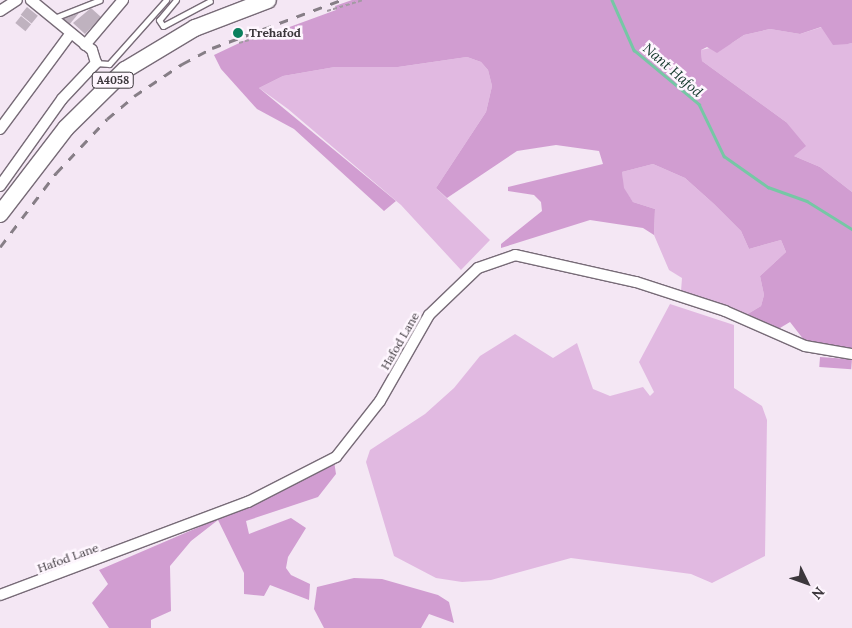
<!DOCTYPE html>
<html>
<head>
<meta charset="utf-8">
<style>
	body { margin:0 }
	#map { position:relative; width:852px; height:628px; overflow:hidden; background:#f4e7f4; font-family:Lora,serif }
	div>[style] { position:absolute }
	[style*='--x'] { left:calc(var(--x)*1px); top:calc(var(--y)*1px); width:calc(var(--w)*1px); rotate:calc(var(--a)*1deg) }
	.green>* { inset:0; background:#e1b9e1 }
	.forest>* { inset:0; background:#d19dd1; transform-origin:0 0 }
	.stream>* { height:2.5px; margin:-1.25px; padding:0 1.25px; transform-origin:1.25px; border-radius:1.25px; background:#76c7a5 }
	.building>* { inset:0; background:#bfb2bf; transform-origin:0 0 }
	.path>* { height:2px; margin-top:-1px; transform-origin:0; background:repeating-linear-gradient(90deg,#a49aa4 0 4px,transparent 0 6.5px) }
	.roads { filter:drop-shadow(1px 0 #776b77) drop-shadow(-1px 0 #776b77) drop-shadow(0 1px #776b77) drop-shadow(0 -1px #776b77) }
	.lane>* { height:5px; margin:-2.5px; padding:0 2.5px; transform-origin:2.5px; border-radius:2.5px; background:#fff }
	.street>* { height:10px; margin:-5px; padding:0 5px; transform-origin:5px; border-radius:5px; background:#fff }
	.primary>* { height:16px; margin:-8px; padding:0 8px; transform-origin:8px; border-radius:8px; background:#fff }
	.rail>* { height:2.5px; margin-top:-1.25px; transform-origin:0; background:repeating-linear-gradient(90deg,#867e86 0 9px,transparent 0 18px) }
	.dots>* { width:14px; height:14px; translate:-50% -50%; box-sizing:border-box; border:2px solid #fef6fe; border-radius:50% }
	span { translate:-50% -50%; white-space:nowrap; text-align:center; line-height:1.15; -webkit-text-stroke:5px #fef6fe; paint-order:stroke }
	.shield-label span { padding:1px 4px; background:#fef6fe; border:1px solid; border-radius:4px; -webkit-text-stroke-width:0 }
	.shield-label { font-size:11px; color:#3c373c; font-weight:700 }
	.poi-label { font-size:12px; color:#3c373c; font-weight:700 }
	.left { translate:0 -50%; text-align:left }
	.street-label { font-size:12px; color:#3c373c }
	.water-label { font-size:14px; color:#113629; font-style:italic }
	.north { position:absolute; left:782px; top:558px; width:50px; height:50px; -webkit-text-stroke:4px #fef6fe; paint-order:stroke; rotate:132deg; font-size:14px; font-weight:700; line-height:20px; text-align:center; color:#3c373c }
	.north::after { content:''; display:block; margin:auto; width:18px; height:22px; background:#3c373c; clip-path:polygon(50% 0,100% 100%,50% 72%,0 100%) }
</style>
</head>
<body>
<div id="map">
	<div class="green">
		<i style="clip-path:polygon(822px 27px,848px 44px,852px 43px,852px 192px,820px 167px,794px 156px,786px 122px,702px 61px,701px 50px,732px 43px,744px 35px,770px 29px,800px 34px)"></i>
		<i style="clip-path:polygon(467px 57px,481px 62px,488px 70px,492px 86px,486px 112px,436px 188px,490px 240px,461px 270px,401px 205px,288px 109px,259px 88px,283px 76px,335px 67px,398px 67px)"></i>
		<i style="clip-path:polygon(653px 164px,685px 178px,714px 204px,741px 231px,749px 249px,781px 240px,786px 252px,760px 276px,764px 295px,761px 306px,746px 315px,681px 291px,682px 278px,669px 270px,654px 235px,655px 209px,633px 202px,623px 188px,622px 172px)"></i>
		<i style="clip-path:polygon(670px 304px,734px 325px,734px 388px,762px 406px,767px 420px,765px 556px,712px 583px,691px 574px,571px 558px,491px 580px,462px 582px,436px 578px,394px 556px,366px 462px,370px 450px,425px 414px,454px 388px,480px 356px,515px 334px,553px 358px,577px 343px,593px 389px,610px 396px,643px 387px,650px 396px,654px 392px,639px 362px)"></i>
	</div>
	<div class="forest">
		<i style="clip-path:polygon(352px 0,852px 0,852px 43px,848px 44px,833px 45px,821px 27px,800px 34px,770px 29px,744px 35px,717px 53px,707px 47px,701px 50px,702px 61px,786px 122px,806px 146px,794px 156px,820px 167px,852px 192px,852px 352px,815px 346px,804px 340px,790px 322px,775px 331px,746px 315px,761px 306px,764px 295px,760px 276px,786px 252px,781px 240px,749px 249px,741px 231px,714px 204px,685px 178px,653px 164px,622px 172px,624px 188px,633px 202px,655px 209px,654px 235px,643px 228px,590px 220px,501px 248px,501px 244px,542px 211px,541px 202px,534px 195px,508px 191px,508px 187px,603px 164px,599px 151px,556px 145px,517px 151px,447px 198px,436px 188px,486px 112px,492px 86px,488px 70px,481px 62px,467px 57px,398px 67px,335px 67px,283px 76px,259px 88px,396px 201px,384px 211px,294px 129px,257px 109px,221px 69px,214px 55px,252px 37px,254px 40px,336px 10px,335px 6px)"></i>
		<i style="left:820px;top:357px;width:32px;height:10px;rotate:4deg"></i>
		<i style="clip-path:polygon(334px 461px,336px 474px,318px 497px,246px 521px,249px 534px,291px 518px,306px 528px,288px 557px,286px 568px,291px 575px,310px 584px,309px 600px,270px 585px,264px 596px,244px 594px,244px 573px,218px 520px,191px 541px,170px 566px,171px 611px,151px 620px,151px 628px,109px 628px,92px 603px,108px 584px,99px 570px,199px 527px)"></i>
		<i style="clip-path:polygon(354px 578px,382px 579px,438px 595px,449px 602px,454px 623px,429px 614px,421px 628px,324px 628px,314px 609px,317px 587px)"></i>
	</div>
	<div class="stream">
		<i style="--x:612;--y:0;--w:55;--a:66.3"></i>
		<i style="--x:634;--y:50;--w:85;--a:39.7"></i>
		<i style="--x:699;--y:104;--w:58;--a:64.3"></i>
		<i style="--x:724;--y:156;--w:54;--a:35.2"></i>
		<i style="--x:768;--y:187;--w:41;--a:19.7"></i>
		<i style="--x:807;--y:201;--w:53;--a:31.9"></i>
	</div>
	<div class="building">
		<i style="left:27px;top:7px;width:14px;height:10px;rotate:39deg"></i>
		<i style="clip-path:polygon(91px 8px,101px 17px,85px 34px,73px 23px)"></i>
		<i style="clip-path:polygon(75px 10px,79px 13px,69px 25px,62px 20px)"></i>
		<i style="left:21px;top:16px;width:13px;height:9px;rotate:39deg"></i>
	</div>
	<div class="path">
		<i style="--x:327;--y:11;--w:37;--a:-17"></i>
		<i style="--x:239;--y:43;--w:15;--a:-16"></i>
	</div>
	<div class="roads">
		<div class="lane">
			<i style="--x:176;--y:0;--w:26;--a:130"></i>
			<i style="--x:159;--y:20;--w:7;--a:56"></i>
			<i style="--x:163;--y:26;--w:53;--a:-28"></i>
			<i style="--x:54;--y:18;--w:49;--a:-21.4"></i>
			<i style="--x:96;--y:63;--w:13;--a:4"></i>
			<i style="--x:109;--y:64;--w:86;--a:-48.3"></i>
		</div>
		<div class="street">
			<i style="--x:0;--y:11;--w:20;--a:-33"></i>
			<i style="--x:85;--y:45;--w:59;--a:-49.8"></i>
			<i style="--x:0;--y:129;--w:119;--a:-53.5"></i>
			<i style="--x:0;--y:186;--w:107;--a:-54.5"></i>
			<i style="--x:62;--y:99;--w:50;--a:-46.6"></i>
			<i style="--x:96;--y:63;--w:14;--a:-107"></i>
			<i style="--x:92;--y:50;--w:79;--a:-140.7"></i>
			<i style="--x:0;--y:595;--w:265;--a:-20.6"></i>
			<i style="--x:248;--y:502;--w:99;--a:-27.1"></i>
			<i style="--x:336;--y:457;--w:71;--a:-51.8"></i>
			<i style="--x:380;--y:401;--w:99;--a:-60.3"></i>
			<i style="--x:429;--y:315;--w:68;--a:-43.8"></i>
			<i style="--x:478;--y:268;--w:39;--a:-19"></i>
			<i style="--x:515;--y:255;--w:124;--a:12.6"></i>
			<i style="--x:636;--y:282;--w:94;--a:18"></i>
			<i style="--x:725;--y:311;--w:87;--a:23.6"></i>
			<i style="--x:805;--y:346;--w:48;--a:9.7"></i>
		</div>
		<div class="primary">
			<i style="--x:0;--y:214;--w:108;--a:-52.5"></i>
			<i style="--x:66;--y:128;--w:83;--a:-44.5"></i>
			<i style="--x:125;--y:70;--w:82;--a:-31"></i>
			<i style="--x:195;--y:28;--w:78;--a:-21"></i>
		</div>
	</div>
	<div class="rail">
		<i style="--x:0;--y:247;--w:93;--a:-52.9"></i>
		<i style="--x:56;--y:173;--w:74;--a:-46.6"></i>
		<i style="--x:107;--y:119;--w:35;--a:-40"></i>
		<i style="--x:134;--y:96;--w:58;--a:-33.7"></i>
		<i style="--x:182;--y:64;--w:34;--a:-28"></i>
		<i style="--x:212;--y:48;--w:138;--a:-20.4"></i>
	</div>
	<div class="dots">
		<i style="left:238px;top:33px;background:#0a7f5d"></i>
	</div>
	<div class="shield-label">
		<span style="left:113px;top:80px">A4058</span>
	</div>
	<div class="poi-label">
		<span class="left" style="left:249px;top:33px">Trehafod</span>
	</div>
	<div class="street-label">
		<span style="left:400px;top:341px;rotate:-60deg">Hafod Lane</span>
		<span style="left:68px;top:558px;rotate:-20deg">Hafod Lane</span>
	</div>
	<div class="water-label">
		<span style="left:673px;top:70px;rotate:41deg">Nant Hafod</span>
	</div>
	<div class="north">N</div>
</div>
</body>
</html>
